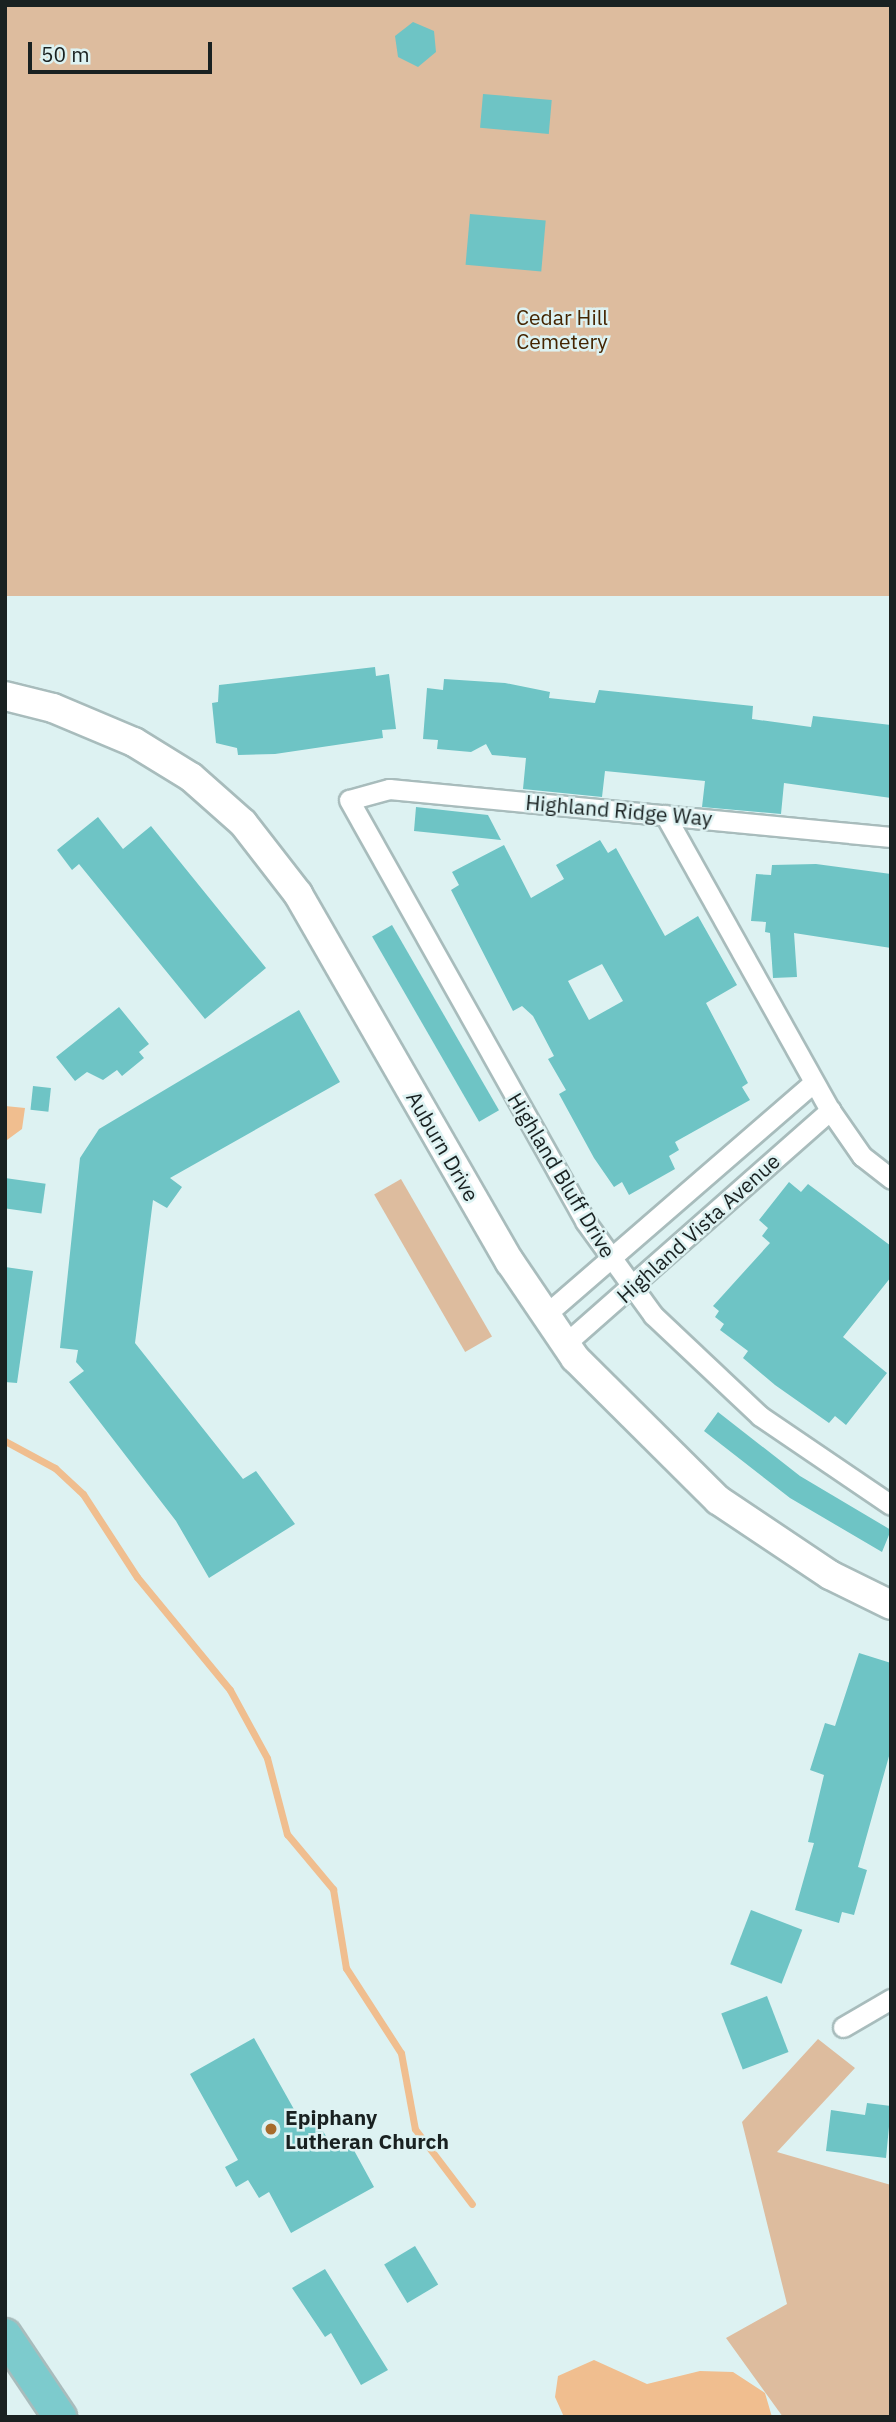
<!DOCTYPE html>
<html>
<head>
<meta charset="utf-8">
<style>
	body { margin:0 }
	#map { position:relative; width:896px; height:2422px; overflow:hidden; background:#ddf2f2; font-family:"IBM Plex Sans",sans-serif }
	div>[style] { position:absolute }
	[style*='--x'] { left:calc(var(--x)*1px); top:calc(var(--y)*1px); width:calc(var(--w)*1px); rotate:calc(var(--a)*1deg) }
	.green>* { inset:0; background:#ddbc9e; transform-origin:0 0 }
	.water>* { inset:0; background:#f0be8f }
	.stream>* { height:7px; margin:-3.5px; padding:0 3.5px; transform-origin:3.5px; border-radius:3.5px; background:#f0be8f }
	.building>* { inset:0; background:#6ec4c5; transform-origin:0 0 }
	.roads { filter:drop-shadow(2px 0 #a8bcbc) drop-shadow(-2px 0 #a8bcbc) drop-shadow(0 2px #a8bcbc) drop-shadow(0 -2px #a8bcbc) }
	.street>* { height:19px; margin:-9.5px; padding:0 9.5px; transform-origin:9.5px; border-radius:9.5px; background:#fff }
	.secondary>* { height:28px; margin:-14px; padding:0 14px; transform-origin:14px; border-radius:14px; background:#fff }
	.primary>* { height:32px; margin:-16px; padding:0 16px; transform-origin:16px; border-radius:16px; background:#7dcbcd }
	.dots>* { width:19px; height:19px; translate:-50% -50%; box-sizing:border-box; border:4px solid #ddf2f2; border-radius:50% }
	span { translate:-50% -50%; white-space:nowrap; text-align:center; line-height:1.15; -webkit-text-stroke:5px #ddf2f2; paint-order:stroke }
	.park-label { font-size:21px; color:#442400 }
	.street-label { font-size:21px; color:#192121 }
	.poi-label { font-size:21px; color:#192121; font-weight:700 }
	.left { translate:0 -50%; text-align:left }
	.frame { position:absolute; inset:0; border:7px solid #192121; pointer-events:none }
	.scale { position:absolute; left:28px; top:42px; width:184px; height:32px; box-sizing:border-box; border:4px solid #192121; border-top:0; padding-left:9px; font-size:21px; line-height:24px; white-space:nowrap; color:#192121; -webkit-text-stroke:5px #ddf2f2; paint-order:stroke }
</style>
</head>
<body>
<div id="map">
	<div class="green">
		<i style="left:5px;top:5px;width:886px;height:591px"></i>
		<i style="left:401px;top:1179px;width:182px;height:31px;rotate:60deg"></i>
		<i style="clip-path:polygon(818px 2039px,855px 2068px,777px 2152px,891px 2185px,891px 2417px,783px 2417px,726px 2338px,787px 2304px,742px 2122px)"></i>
	</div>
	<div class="water">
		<i style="clip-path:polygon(5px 1106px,25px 1108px,22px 1129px,7px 1140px,5px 1150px)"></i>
		<i style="clip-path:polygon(594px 2360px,647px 2384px,700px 2371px,733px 2372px,765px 2393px,772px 2417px,564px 2417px,555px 2397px,558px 2376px)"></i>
	</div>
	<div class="stream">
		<i style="--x:5;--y:1441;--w:57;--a:28.4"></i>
		<i style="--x:55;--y:1468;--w:38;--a:43"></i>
		<i style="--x:83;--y:1494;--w:99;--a:57"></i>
		<i style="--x:137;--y:1577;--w:146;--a:50.5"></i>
		<i style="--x:230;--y:1690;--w:77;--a:61.4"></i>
		<i style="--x:267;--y:1758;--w:79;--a:75.3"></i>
		<i style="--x:287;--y:1834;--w:72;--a:50.1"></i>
		<i style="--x:333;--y:1889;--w:80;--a:80.7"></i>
		<i style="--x:346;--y:1968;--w:101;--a:57.1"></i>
		<i style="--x:401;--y:2053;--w:77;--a:79.6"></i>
		<i style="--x:415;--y:2129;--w:94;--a:52.8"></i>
	</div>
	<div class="building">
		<i style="clip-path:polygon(413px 22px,434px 31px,436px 52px,418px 67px,398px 57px,395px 36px)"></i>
		<i style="left:483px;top:94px;width:69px;height:34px;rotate:5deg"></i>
		<i style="left:470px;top:214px;width:76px;height:51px;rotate:5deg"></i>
		<i style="clip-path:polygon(375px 667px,376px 676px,389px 674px,396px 729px,382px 730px,383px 738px,275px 754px,238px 755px,237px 748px,216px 743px,212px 703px,218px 702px,219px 685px)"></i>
		<i style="clip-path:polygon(444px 679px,505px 683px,550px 692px,549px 698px,595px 703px,599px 690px,753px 706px,752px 719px,811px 727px,813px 716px,891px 725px,891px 798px,784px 783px,781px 814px,702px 807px,705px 781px,605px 771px,602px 797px,523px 789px,526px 758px,492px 755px,486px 744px,471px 752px,437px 749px,438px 740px,423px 739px,427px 688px,443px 690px)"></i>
		<i style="clip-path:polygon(416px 807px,488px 815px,501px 840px,414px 831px)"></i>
		<i style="clip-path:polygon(98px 817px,123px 849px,151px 826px,266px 968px,205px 1019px,79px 864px,72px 870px,57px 850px)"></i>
		<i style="clip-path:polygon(evenodd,600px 840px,608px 853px,616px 848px,665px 936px,698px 916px,737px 985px,706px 1003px,748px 1083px,742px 1087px,750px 1100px,675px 1142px,679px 1150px,669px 1156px,675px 1169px,629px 1195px,622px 1182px,614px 1187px,594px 1158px,559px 1094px,566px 1090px,548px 1059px,554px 1056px,533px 1016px,522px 1006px,513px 1011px,451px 890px,459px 885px,452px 872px,504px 845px,531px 898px,564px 879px,556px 865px,600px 840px,602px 964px,623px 1001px,589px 1020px,568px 981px,602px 964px)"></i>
		<i style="clip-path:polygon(816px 864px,891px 874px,891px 948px,794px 933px,797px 977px,773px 978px,770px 933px,765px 932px,766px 922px,751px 921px,756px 874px,771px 875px,772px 865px)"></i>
		<i style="left:392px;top:925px;width:214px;height:23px;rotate:60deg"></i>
		<i style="clip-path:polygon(119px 1007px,149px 1044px,139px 1052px,144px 1058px,122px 1076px,117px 1070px,103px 1080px,87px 1072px,75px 1081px,56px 1057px)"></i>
		<i style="clip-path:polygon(299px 1010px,340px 1082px,170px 1178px,182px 1187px,167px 1208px,153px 1200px,135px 1343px,243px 1479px,256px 1471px,295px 1524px,209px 1578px,176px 1521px,69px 1382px,84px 1371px,76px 1362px,78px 1350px,60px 1348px,80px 1158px,99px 1129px)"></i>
		<i style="left:33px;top:1086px;width:18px;height:24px;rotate:6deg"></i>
		<i style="left:5px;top:1178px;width:41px;height:30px;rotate:8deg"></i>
		<i style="clip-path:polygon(789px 1182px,801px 1192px,808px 1184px,891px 1246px,891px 1277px,843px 1337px,887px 1373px,846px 1425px,835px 1416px,829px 1423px,775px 1385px,743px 1358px,748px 1351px,720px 1330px,724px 1324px,715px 1317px,719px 1311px,713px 1306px,770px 1243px,762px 1236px,768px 1228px,759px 1220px)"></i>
		<i style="clip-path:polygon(5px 1267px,33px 1271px,17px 1383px,5px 1382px)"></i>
		<i style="clip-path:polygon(718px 1412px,800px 1476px,891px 1530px,882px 1552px,790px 1498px,704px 1431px)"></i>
		<i style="clip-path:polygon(859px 1653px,891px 1663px,891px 1749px,858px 1867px,867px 1870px,854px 1915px,842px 1912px,839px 1923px,795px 1910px,814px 1843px,808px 1842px,824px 1775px,810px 1770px,825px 1723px,835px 1726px)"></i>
		<i style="left:751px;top:1910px;width:55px;height:58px;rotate:21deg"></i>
		<i style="left:767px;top:1996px;width:60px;height:49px;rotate:69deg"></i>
		<i style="clip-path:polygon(254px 2038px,300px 2120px,315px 2118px,335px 2151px,350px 2143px,374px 2187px,291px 2233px,269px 2192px,259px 2198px,248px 2180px,236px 2187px,225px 2167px,238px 2160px,190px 2074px)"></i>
		<i style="clip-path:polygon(867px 2103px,891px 2106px,886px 2158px,826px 2151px,831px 2110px,865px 2115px)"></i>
		<i style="left:415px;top:2246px;width:45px;height:36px;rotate:59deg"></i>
		<i style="clip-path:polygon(325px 2269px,388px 2370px,361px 2385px,331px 2333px,325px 2337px,292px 2288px)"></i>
	</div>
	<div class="roads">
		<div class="street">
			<i style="--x:665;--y:815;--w:338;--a:60.8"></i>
			<i style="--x:830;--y:1110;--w:56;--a:55.2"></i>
			<i style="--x:862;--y:1156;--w:37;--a:38"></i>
			<i style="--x:891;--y:837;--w:504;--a:-174.54"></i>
			<i style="--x:389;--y:789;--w:41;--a:164.6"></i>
			<i style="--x:349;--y:800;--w:483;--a:60.7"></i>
			<i style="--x:585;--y:1221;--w:116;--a:54.1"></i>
			<i style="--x:653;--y:1315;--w:147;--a:43.3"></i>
			<i style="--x:760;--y:1416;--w:158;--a:34.2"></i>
			<i style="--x:544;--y:1316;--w:356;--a:-40.9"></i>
			<i style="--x:565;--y:1344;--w:354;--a:-41.4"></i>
			<i style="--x:843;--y:2027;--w:56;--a:-30.3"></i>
		</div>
		<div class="secondary">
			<i style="--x:5;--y:696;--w:49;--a:14"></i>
			<i style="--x:53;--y:708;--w:88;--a:22.8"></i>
			<i style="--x:134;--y:742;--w:67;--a:31.6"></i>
			<i style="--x:191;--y:777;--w:69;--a:41.5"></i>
			<i style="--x:243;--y:823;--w:90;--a:52.2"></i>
			<i style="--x:298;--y:894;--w:425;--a:60.1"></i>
			<i style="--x:510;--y:1262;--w:116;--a:55.9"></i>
			<i style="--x:575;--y:1358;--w:202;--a:44.8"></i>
			<i style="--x:718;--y:1500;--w:135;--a:33.8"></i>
			<i style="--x:830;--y:1575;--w:68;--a:26.2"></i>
		</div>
		<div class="primary">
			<i style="--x:5;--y:2335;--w:99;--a:56.1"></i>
		</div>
	</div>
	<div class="dots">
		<i style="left:271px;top:2129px;background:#a76c2d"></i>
	</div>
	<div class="park-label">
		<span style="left:562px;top:329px">Cedar Hill<br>Cemetery</span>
	</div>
	<div class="street-label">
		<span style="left:619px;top:810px;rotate:5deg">Highland Ridge Way</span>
		<span style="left:443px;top:1146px;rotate:60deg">Auburn Drive</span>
		<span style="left:562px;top:1175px;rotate:59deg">Highland Bluff Drive</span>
		<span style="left:698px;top:1228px;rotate:-42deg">Highland Vista Avenue</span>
	</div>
	<div class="poi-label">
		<span class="left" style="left:285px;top:2129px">Epiphany<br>Lutheran Church</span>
	</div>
	<div class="frame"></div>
	<div class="scale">50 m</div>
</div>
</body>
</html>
